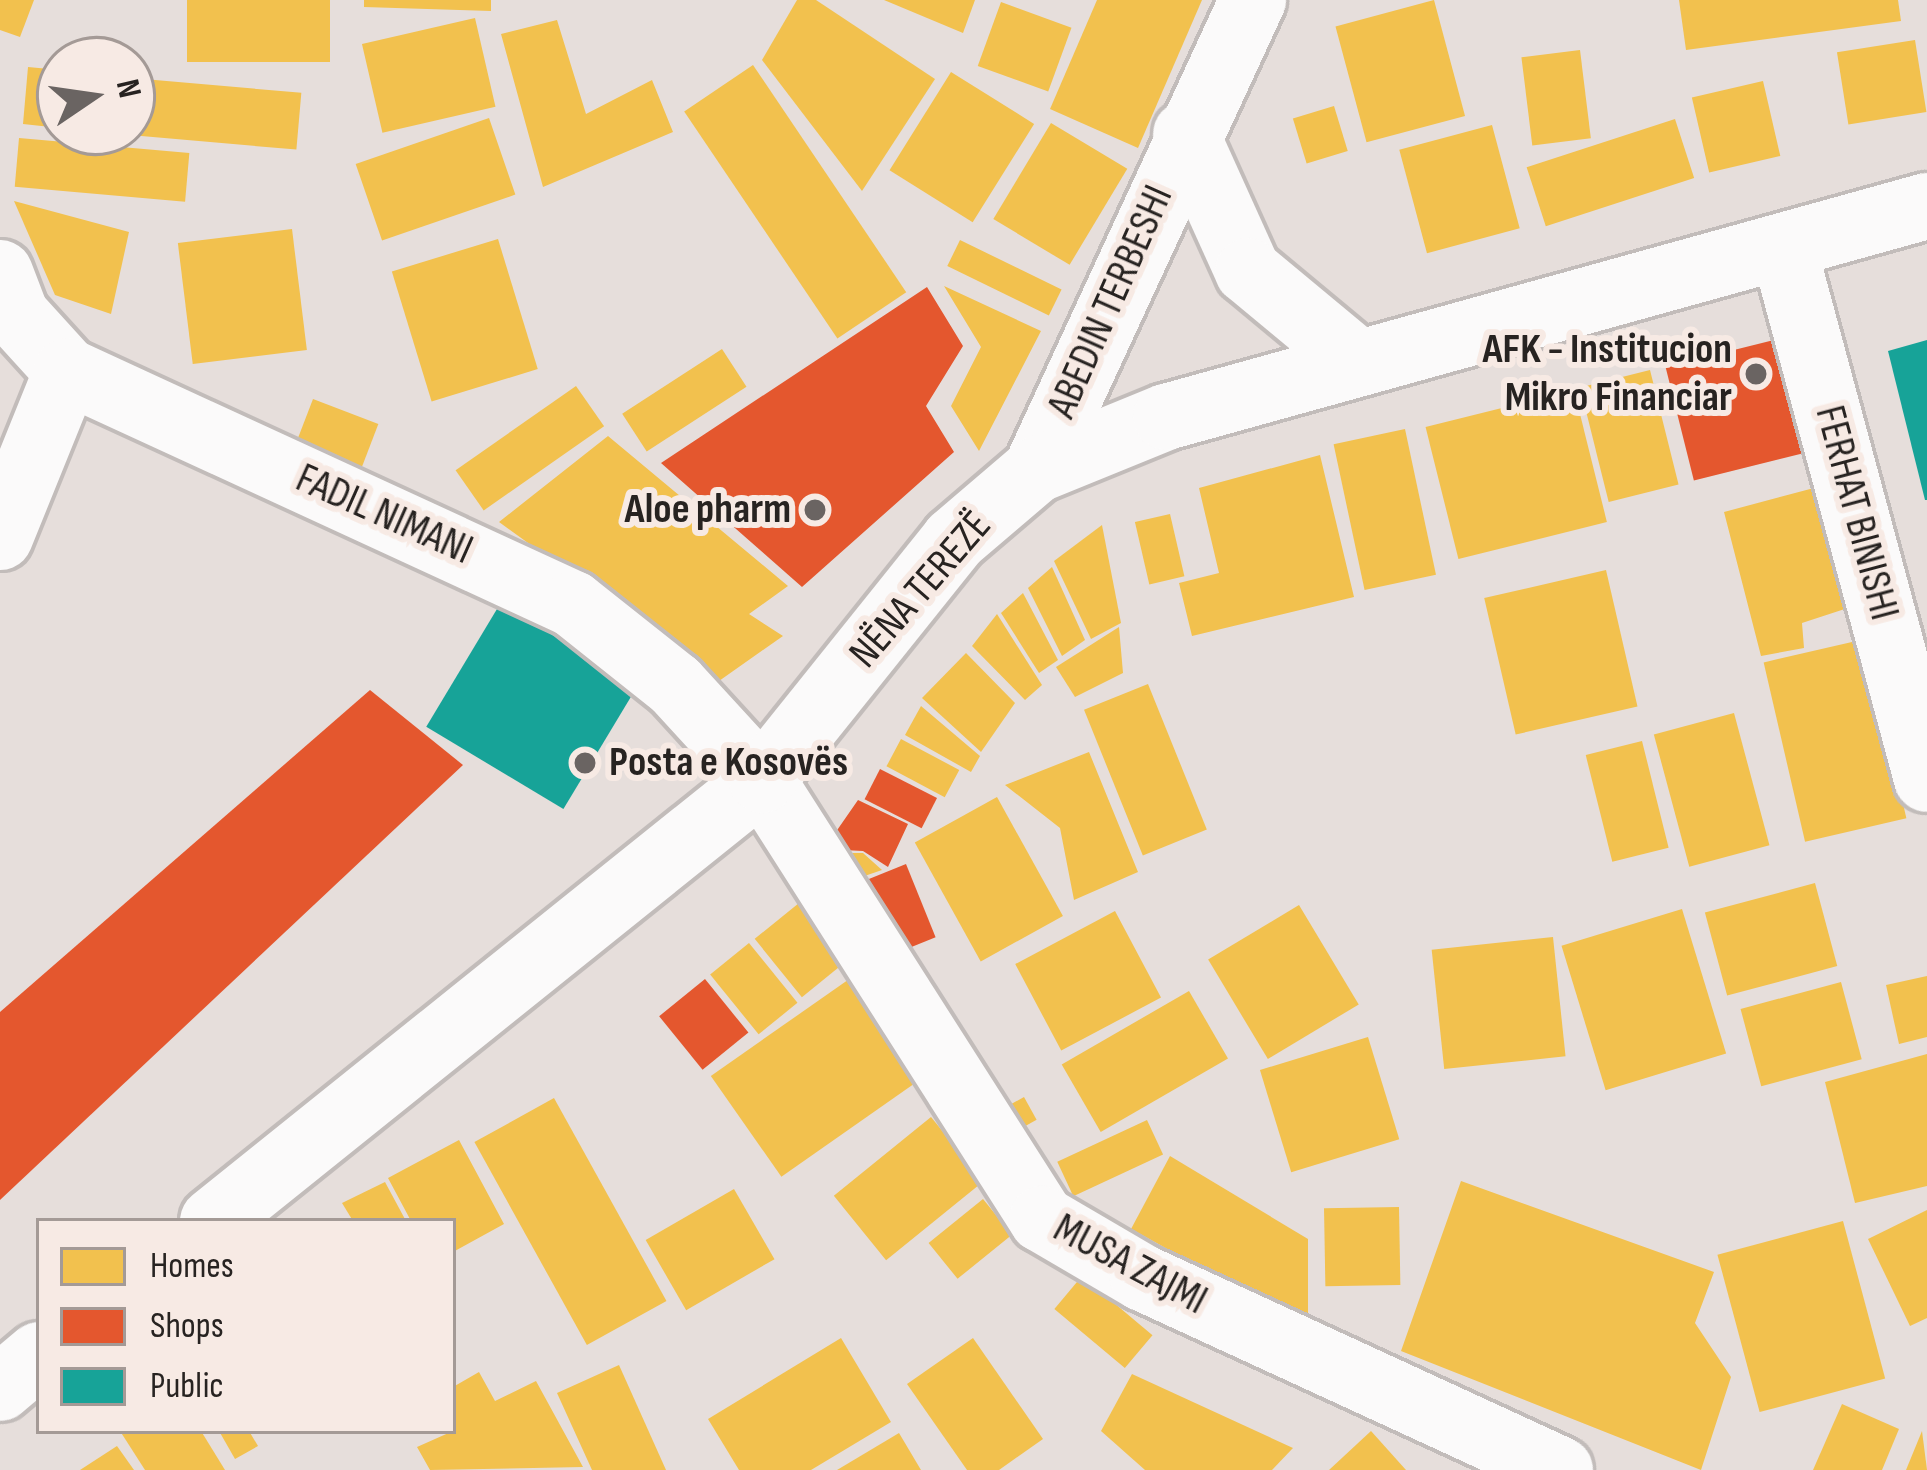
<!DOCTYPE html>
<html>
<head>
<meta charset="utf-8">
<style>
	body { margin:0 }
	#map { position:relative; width:1927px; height:1470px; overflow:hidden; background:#e6dedb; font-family:"Sofia Sans Condensed",sans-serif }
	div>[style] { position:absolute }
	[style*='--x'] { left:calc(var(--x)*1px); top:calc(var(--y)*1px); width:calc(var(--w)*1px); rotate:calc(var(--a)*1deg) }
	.homes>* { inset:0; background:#f2c14e; transform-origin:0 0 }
	.shops>* { inset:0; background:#e4572e; transform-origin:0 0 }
	.public>* { inset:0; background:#17a398; transform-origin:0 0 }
	.roads { filter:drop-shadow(3px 0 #c2bcba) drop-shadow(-3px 0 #c2bcba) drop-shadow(0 3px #c2bcba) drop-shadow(0 -3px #c2bcba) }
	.minor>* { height:66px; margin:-33px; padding:0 33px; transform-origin:33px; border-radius:33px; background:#fbfafa }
	.major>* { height:66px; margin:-33px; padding:0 33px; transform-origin:33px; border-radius:33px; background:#fbfafa }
	.dots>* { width:33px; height:33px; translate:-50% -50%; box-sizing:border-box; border:6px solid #f7eae4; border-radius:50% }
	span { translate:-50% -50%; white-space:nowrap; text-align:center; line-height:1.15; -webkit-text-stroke:12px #f7eae4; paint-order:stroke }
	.street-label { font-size:42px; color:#272321 }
	.poi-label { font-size:42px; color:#272321; font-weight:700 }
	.right { translate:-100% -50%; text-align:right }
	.left { translate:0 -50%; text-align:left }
	.legend { position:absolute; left:36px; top:1218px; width:420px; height:216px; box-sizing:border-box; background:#f7eae4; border:3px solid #a49a96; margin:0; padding:15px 21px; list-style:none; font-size:36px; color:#272321 }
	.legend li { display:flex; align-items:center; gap:24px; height:60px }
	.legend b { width:60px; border:3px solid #a49a96 }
	.north { position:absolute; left:36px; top:36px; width:120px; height:120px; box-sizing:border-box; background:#f7eae4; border:3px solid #a49a96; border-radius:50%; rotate:77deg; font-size:33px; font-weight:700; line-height:48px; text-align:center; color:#272321 }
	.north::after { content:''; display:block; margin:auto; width:42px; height:54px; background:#6a6462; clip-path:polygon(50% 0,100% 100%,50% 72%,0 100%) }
</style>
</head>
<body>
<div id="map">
	<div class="homes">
		<i style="clip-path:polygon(0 0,34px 0,20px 37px,0 30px)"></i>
		<i style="left:187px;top:0;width:143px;height:62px"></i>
		<i style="clip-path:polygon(364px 0,491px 0,491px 11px,364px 7px)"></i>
		<i style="clip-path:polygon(797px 0,816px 0,935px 79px,862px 191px,762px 60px)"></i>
		<i style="clip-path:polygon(884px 0,975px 0,963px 33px)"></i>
		<i style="clip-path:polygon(1097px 0,1202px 0,1138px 148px,1050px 109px)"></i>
		<i style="left:1434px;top:0;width:120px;height:102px;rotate:75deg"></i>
		<i style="clip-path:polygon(1679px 0,1898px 0,1901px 21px,1686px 50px)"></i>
		<i style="left:1001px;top:2px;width:75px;height:68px;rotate:20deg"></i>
		<i style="left:475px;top:18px;width:91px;height:116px;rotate:77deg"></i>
		<i style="clip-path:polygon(557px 20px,586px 114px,652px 80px,673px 132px,543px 187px,501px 34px)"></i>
		<i style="left:1915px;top:40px;width:73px;height:79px;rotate:81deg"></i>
		<i style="left:1580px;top:50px;width:89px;height:59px;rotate:83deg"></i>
		<i style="left:753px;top:65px;width:274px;height:83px;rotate:56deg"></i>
		<i style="clip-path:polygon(28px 67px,60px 70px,60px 128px,23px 124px)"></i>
		<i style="left:951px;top:72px;width:98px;height:116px;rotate:32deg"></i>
		<i style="left:132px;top:78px;width:170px;height:57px;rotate:5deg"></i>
		<i style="left:1763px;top:81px;width:77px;height:73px;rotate:77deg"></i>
		<i style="left:1334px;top:106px;width:47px;height:43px;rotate:73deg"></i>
		<i style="left:489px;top:118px;width:81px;height:141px;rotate:71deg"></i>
		<i style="left:1675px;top:119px;width:62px;height:156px;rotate:72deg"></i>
		<i style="left:1051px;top:123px;width:89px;height:112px;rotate:31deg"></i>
		<i style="left:1492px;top:125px;width:107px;height:96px;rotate:75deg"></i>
		<i style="left:19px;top:138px;width:171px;height:49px;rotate:5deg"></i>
		<i style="clip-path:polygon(14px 201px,129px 232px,111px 314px,55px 295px)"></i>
		<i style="left:292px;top:229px;width:122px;height:115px;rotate:83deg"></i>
		<i style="left:498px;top:239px;width:136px;height:111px;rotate:73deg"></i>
		<i style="left:960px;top:240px;width:113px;height:29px;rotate:26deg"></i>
		<i style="clip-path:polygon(944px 286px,1041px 331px,979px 451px,951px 406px,981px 347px)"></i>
		<i style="left:722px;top:349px;width:45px;height:119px;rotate:57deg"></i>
		<i style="left:1650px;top:370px;width:118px;height:72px;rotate:76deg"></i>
		<i style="left:576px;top:386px;width:49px;height:147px;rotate:55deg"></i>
		<i style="left:1574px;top:390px;width:136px;height:153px;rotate:76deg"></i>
		<i style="left:313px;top:399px;width:70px;height:59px;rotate:21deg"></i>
		<i style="left:1405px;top:429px;width:149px;height:73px;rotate:78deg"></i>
		<i style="clip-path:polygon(608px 436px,788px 586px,749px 614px,783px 636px,719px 681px,499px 522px)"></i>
		<i style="clip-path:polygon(1320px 455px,1354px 597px,1192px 636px,1179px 583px,1219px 573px,1199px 488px)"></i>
		<i style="clip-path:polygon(1829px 484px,1860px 604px,1802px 623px,1804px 648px,1761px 656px,1724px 512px)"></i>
		<i style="left:1170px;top:514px;width:64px;height:36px;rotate:77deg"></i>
		<i style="clip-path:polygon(1102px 525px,1121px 623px,1091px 639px,1054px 561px)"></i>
		<i style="clip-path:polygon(1052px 567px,1085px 640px,1062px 656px,1028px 588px)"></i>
		<i style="left:1606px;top:570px;width:140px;height:125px;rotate:77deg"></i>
		<i style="clip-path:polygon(1023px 593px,1058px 660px,1039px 673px,1001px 613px)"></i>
		<i style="clip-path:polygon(997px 614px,1042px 685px,1025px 700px,972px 646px)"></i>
		<i style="clip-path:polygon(1119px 627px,1123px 673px,1075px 697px,1056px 667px)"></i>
		<i style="left:1865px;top:639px;width:184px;height:104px;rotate:77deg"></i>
		<i style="clip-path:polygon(966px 653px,1015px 703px,981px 752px,922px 698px)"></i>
		<i style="left:1148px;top:684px;width:157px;height:69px;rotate:68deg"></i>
		<i style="clip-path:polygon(921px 706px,980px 756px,971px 772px,905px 735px)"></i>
		<i style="left:1734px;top:713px;width:137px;height:83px;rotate:75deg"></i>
		<i style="left:901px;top:739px;width:66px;height:31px;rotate:28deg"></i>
		<i style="left:1642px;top:741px;width:110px;height:58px;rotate:76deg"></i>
		<i style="clip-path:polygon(1089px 752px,1138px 872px,1074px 900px,1060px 828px,1005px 785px)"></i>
		<i style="left:997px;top:797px;width:136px;height:94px;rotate:61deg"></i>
		<i style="clip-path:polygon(824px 853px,863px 853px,882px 870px,853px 880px)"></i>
		<i style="left:1815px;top:883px;width:86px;height:114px;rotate:75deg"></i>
		<i style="left:799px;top:903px;width:75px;height:57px;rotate:51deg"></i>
		<i style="left:1299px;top:905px;width:116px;height:106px;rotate:59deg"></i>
		<i style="left:1682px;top:909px;width:151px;height:126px;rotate:73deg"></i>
		<i style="left:1115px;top:911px;width:98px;height:113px;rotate:62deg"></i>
		<i style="left:1553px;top:937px;width:120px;height:122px;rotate:84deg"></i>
		<i style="left:749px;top:943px;width:77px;height:50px;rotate:51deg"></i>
		<i style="left:855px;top:975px;width:123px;height:176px;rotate:55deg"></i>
		<i style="clip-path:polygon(1927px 976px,1927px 1037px,1899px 1044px,1886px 985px)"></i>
		<i style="left:1841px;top:982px;width:80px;height:104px;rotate:75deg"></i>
		<i style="left:1189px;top:991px;width:78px;height:147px;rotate:60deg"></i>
		<i style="left:1368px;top:1037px;width:107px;height:113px;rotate:73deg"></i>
		<i style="clip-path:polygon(1927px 1054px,1927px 1186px,1855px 1203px,1825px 1082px)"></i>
		<i style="left:1024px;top:1097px;width:26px;height:43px;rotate:61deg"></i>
		<i style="left:554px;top:1098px;width:232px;height:91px;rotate:61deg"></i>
		<i style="left:931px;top:1117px;width:83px;height:125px;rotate:51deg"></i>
		<i style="left:1147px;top:1120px;width:38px;height:99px;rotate:65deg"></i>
		<i style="clip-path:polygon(459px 1140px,504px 1224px,453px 1252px,453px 1221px,411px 1221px,388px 1178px)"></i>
		<i style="clip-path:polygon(1170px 1156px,1308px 1239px,1308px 1326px,1131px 1229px)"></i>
		<i style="clip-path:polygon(1461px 1181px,1714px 1272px,1695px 1323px,1731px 1377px,1701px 1470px,1401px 1351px)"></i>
		<i style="clip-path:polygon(385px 1182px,406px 1221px,353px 1221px,342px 1203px)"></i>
		<i style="left:734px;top:1189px;width:81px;height:102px;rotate:60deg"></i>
		<i style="left:983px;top:1199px;width:46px;height:70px;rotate:51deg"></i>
		<i style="left:1399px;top:1207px;width:78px;height:75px;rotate:89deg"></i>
		<i style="clip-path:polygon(1927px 1210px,1927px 1318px,1910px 1326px,1868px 1239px)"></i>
		<i style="left:1843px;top:1221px;width:163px;height:130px;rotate:75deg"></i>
		<i style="left:1082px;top:1276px;width:92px;height:43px;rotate:40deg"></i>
		<i style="clip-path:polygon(841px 1338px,891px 1422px,811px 1470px,739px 1470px,708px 1419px)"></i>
		<i style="clip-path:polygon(973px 1338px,1043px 1439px,999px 1470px,967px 1470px,907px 1384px)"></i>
		<i style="clip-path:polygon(619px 1365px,666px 1470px,592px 1470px,557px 1393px)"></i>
		<i style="clip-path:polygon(479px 1372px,495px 1401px,536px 1381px,583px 1467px,430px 1470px,417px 1447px,453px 1431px,453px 1387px)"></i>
		<i style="clip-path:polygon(1132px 1374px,1293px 1448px,1272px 1470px,1145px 1470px,1101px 1431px)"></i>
		<i style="clip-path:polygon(1842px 1404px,1899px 1429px,1882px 1470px,1813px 1470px)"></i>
		<i style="clip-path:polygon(120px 1431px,201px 1431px,225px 1470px,145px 1470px)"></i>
		<i style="clip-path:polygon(219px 1431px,249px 1431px,258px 1446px,235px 1459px)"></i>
		<i style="clip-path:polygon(1371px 1431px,1406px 1470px,1329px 1470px)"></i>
		<i style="clip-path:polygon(1922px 1431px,1927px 1470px,1906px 1470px)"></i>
		<i style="clip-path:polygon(899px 1433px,921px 1470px,837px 1470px)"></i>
		<i style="clip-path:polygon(117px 1446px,134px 1470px,80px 1470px)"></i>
	</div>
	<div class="shops">
		<i style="clip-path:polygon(927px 287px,963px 346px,926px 406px,954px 452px,802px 587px,661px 463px)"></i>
		<i style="left:1782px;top:338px;width:117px;height:120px;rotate:76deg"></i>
		<i style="clip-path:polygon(370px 690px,463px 765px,0 1200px,0 1012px)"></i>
		<i style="left:880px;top:769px;width:64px;height:34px;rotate:27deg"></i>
		<i style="clip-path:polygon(858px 800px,908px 824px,888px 867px,863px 851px,824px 849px)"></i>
		<i style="left:906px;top:864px;width:79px;height:52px;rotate:68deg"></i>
		<i style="left:705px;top:979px;width:69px;height:59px;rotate:51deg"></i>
	</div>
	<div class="public">
		<i style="clip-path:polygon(1927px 340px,1927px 500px,1925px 500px,1888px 351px)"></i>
		<i style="left:503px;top:599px;width:160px;height:149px;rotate:31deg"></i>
	</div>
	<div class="roads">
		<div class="minor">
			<i style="--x:1186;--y:134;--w:150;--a:65.7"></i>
			<i style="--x:1248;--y:271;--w:144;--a:39.7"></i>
			<i style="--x:1783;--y:246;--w:552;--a:74.88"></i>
			<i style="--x:0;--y:273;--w:45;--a:69.1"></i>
			<i style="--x:16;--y:315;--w:76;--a:47.7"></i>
			<i style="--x:67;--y:371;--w:557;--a:24.72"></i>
			<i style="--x:573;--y:604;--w:130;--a:38.5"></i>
			<i style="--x:675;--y:685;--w:129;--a:47.5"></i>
			<i style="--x:762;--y:780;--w:521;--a:57.47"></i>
			<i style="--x:1042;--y:1219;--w:117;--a:30.3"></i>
			<i style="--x:1143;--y:1278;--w:459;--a:24.7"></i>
			<i style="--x:1036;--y:470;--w:518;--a:-65.22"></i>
			<i style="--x:0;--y:537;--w:179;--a:-68"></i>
		</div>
		<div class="major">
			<i style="--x:213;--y:1221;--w:704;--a:-38.77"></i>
			<i style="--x:762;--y:780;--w:307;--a:-51.3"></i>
			<i style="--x:954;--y:540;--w:108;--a:-40.5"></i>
			<i style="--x:1036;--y:470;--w:140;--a:-22.2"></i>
			<i style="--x:1166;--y:417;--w:790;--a:-15.5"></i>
			<i style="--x:0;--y:1388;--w:51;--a:-40.2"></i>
		</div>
	</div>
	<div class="dots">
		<i style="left:1756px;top:374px;background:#6a6462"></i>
		<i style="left:815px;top:510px;background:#6a6462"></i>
		<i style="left:585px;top:763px;background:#6a6462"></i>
	</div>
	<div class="street-label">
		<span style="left:1111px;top:302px;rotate:-66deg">ABEDIN TERBESHI</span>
		<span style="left:1856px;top:513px;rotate:75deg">FERHAT BINISHI</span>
		<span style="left:384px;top:515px;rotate:24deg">FADIL NIMANI</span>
		<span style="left:921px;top:590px;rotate:-49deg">NËNA TEREZË</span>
		<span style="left:1130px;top:1265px;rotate:28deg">MUSA ZAJMI</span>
	</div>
	<div class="poi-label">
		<span class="right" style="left:1732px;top:374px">AFK - Institucion<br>Mikro Financiar</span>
		<span class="right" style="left:791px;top:510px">Aloe pharm</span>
		<span class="left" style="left:609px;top:763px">Posta e Kosovës</span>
	</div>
	<ul class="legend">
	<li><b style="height:33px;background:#f2c14e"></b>Homes</li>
	<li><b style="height:33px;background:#e4572e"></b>Shops</li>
	<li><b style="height:33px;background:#17a398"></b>Public</li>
	</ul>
	<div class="north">N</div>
</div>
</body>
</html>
